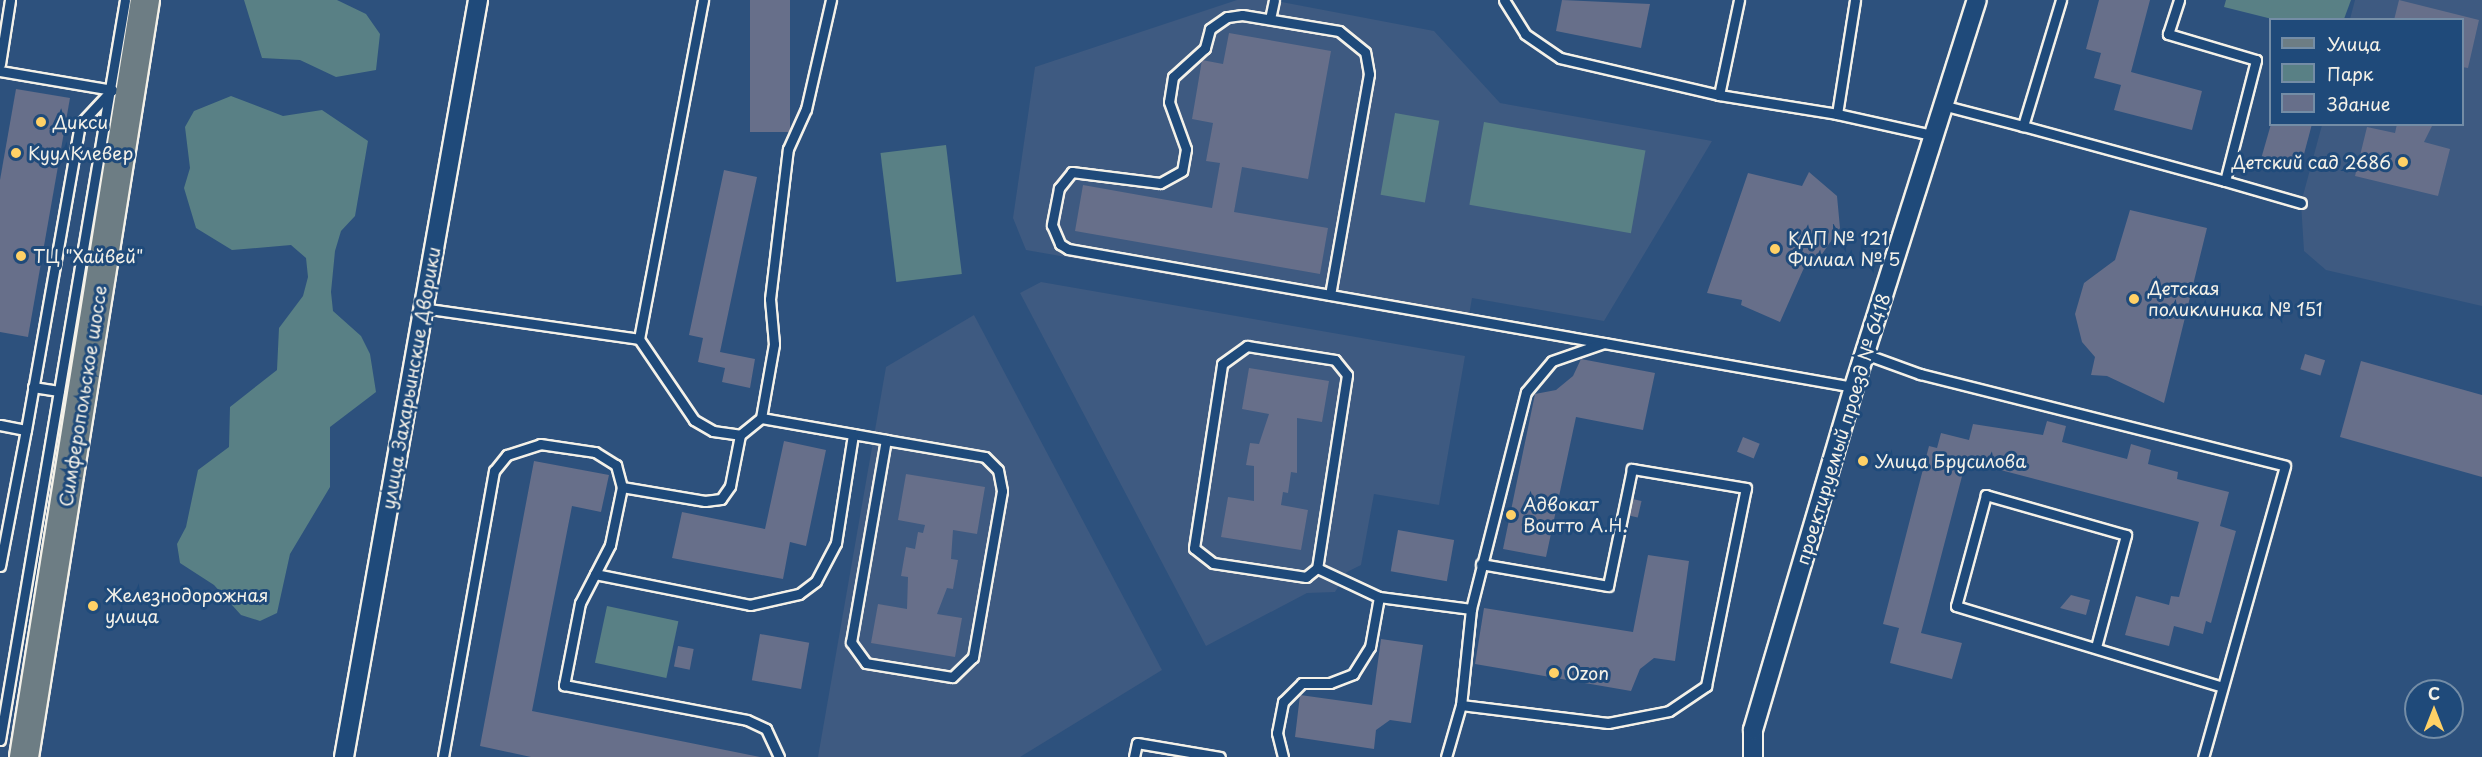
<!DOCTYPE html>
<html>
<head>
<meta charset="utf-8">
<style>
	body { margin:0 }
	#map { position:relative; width:2482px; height:757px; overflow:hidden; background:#2d517d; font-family:"Playpen Sans",sans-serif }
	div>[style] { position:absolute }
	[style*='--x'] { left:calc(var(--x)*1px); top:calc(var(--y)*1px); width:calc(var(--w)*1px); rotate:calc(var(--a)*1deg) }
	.built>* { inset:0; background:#3e5a81 }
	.green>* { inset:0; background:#598085; transform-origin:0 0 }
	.building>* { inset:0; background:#676f8a; transform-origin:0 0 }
	.roads { filter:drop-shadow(2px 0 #f4f1e8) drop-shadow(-2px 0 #f4f1e8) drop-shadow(0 2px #f4f1e8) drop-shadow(0 -2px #f4f1e8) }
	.lane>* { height:9px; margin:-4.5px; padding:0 4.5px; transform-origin:4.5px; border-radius:4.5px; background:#1f4a7a }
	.street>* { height:18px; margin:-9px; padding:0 9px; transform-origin:9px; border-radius:9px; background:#1f4a7a }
	.primary>* { height:28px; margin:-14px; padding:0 14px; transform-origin:14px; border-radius:14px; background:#6d7d84 }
	.dots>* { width:16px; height:16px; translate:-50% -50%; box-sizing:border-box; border:3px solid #1f4a7a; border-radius:50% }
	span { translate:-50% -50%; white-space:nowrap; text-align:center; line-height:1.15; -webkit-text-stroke:6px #1f4a7a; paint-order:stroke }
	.poi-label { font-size:18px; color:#f4f1e8 }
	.left { translate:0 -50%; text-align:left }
	.right { translate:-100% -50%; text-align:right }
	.street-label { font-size:18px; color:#f4f1e8 }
	.legend { position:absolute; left:2269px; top:18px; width:195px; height:108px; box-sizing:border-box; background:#1f4a7a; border:2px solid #748da6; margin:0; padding:8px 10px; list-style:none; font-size:18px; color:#f4f1e8 }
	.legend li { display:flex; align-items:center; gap:12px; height:30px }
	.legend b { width:30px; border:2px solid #748da6 }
	.north { position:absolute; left:2404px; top:679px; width:60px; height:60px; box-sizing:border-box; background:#1f4a7a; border:2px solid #748da6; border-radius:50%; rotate:0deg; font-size:16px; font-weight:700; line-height:24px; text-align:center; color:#f4f1e8 }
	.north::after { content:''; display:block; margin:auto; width:21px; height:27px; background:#ffd166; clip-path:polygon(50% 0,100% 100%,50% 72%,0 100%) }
</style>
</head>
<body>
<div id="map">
	<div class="built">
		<i style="clip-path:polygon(1237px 0,1271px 0,1434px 31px,1500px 103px,1712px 141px,1604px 321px,1472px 298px,1467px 327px,1026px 250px,1013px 218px,1035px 67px)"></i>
		<i style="clip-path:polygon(2355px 0,2482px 0,2482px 306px,2326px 270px,2304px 251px,2301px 203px,2322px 125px,2462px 124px,2462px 20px,2350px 19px)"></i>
		<i style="clip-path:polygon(1041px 282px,1465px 356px,1439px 505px,1374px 494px,1361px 565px,1347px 572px,1335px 592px,1307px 593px,1206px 646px,1020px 293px)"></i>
		<i style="clip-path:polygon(974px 315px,1162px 670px,1020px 757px,818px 757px,886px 367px)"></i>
	</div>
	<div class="green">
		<i style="clip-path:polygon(244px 0,337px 0,366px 14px,380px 34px,376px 70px,336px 77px,300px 60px,262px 58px)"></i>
		<i style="clip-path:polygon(2226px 0,2351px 0,2344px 19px,2276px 20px,2224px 7px)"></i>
		<i style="clip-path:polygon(231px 96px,283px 116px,322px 110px,368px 141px,355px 216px,341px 231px,335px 251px,331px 292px,333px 311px,361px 336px,370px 354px,376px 392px,330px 427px,330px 487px,290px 554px,277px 613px,260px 621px,241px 615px,214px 585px,180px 563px,177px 544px,186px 527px,198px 470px,229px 447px,230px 407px,277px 370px,279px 328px,303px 296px,308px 277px,306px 258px,291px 245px,232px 250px,196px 228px,184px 188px,190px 168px,185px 127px,194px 111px)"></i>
		<i style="left:1395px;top:113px;width:45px;height:83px;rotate:10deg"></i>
		<i style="left:1484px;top:122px;width:164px;height:84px;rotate:10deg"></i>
		<i style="left:946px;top:145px;width:130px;height:66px;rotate:83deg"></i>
		<i style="left:607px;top:606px;width:73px;height:58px;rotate:12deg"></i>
	</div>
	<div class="building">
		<i style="left:750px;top:0;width:40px;height:132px"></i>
		<i style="clip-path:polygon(1562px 0,1650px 4px,1641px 48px,1556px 31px)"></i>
		<i style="clip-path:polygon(2099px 0,2150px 0,2131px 72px,2202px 91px,2192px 130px,2114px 110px,2121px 85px,2094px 78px,2101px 53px,2086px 49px)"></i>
		<i style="clip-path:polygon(2399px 0,2479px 20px,2468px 68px,2462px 67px,2462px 20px,2394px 20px)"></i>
		<i style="clip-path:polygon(1229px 33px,1331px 51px,1308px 179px,1242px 167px,1234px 212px,1328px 228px,1320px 274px,1075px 231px,1083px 185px,1212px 208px,1220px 163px,1206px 161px,1213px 123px,1192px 119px,1202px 60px,1223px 64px)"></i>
		<i style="clip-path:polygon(16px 89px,70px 98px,28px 337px,0 332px,0 180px)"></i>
		<i style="clip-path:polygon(2271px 124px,2312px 124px,2300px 169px,2261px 159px)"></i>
		<i style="clip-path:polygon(2397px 124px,2433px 124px,2424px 142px,2450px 149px,2438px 196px,2355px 176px,2367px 127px,2395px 133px)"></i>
		<i style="clip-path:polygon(724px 170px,757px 177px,720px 352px,755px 359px,750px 388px,722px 382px,725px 368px,698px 362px,703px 338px,689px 335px)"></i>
		<i style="clip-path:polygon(1809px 172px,1837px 196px,1840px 228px,1820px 257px,1807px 261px,1780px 322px,1741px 305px,1742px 300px,1707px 293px,1748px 173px,1802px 186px)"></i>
		<i style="clip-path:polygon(2130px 210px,2207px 228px,2164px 403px,2107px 376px,2091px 375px,2095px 357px,2082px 342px,2075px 314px,2084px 283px,2115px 260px)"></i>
		<i style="left:2305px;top:354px;width:21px;height:16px;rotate:17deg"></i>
		<i style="clip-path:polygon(1581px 359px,1655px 373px,1643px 430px,1576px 417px,1546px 557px,1503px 549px,1535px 394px,1556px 390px,1573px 376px)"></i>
		<i style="clip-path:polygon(2361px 361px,2482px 395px,2482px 477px,2340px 437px)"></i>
		<i style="clip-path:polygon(1249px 368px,1329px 381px,1322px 422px,1297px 418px,1297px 473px,1291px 472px,1288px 493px,1283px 492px,1281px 505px,1308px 510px,1301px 550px,1221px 537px,1228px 497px,1254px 501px,1254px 466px,1246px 465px,1250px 443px,1259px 444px,1269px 414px,1242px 409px)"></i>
		<i style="clip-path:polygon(2047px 421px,2066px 426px,2062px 442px,2127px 459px,2131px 444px,2151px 450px,2148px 464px,2178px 472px,2177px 479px,2229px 492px,2220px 526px,2236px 531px,2211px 623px,2206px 621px,2203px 634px,2174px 626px,2169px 646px,2125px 635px,2136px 596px,2169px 605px,2171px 596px,2179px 597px,2199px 522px,1966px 461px,1921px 633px,1962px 643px,1952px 679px,1890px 663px,1899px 628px,1883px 624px,1929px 446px,1937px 448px,1941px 433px,1969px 440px,1973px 424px,2043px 435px)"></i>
		<i style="left:1743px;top:437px;width:18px;height:16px;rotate:22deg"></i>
		<i style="clip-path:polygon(784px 441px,826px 450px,806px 546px,790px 542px,783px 579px,672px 558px,682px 512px,765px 529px)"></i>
		<i style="clip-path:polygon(534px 461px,609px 475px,601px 512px,572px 506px,532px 711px,760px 757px,531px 757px,480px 746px)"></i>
		<i style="clip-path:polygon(906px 474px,985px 487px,977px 534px,953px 530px,951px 559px,958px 560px,953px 589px,947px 588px,937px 614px,962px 618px,955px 657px,871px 643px,878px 604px,907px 609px,908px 577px,901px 576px,906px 547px,915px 549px,918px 532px,923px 533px,925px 525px,898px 520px)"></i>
		<i style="left:1624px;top:497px;width:18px;height:17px;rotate:13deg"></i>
		<i style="left:1398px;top:530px;width:57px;height:42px;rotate:10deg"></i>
		<i style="clip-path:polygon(1648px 555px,1689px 561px,1675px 661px,1654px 658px,1640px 669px,1631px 691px,1475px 664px,1484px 608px,1633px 632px)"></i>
		<i style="clip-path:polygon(2071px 595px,2090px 600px,2086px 615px,2060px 608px)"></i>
		<i style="left:760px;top:634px;width:50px;height:47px;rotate:10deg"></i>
		<i style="clip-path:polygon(1381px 639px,1423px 645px,1411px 723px,1390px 720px,1376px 730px,1374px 749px,1295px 737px,1300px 695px,1372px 705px)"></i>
		<i style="left:678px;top:646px;width:16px;height:21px;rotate:11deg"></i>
	</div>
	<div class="roads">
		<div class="lane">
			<i style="--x:1504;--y:0;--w:40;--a:58"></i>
			<i style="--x:1525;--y:34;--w:42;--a:34.4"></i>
			<i style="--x:1560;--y:58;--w:163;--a:13.1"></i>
			<i style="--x:1719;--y:95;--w:120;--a:9.1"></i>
			<i style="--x:1837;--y:114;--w:115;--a:-81"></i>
			<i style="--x:2061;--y:0;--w:132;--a:106.8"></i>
			<i style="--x:2023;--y:126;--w:209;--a:15.2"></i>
			<i style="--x:2225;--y:181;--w:125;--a:-75.6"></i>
			<i style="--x:2256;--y:60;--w:92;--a:-163.5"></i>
			<i style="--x:2168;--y:34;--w:36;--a:-72"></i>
			<i style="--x:1270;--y:19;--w:19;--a:-78"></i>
			<i style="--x:0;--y:64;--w:65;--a:-81.1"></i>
			<i style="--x:0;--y:71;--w:114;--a:9.6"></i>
			<i style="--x:1719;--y:95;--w:97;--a:-78.1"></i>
			<i style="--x:1942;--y:105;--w:84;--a:14.5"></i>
			<i style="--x:1837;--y:114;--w:97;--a:12.5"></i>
			<i style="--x:2225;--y:181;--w:79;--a:16.1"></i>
			<i style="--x:1330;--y:295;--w:224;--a:-80"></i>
			<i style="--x:1369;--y:74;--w:22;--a:-100"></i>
			<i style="--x:1365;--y:52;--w:33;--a:-141"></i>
			<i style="--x:1339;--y:31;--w:98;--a:-170.6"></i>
			<i style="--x:1242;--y:15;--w:15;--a:172"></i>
			<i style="--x:1227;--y:17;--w:21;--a:145"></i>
			<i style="--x:1210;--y:29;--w:20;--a:105"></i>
			<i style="--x:1205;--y:48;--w:43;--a:137.8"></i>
			<i style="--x:1173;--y:77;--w:25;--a:99"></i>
			<i style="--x:1169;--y:102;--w:50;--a:70.1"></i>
			<i style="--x:1186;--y:149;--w:22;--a:100"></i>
			<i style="--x:1182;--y:171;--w:25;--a:151"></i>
			<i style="--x:1160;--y:183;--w:89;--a:-172.9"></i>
			<i style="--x:1072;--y:172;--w:21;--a:129"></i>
			<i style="--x:1059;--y:188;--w:38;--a:101"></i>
			<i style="--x:1052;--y:225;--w:21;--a:67"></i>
			<i style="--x:1060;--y:244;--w:9;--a:32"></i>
			<i style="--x:1068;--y:249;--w:544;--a:9.95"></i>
			<i style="--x:422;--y:308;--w:219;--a:8.1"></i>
			<i style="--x:639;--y:339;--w:98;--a:55.8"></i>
			<i style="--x:694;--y:420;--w:22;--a:30"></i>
			<i style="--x:713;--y:431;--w:27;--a:8"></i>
			<i style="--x:639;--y:339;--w:345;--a:-79.3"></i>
			<i style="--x:1247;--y:346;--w:89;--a:9"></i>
			<i style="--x:1335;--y:360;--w:19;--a:51"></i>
			<i style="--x:1347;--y:375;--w:195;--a:98.8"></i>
			<i style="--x:1317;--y:568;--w:14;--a:141"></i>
			<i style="--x:1306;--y:577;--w:94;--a:-171.4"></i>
			<i style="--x:1213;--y:563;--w:24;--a:-142"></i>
			<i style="--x:1194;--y:548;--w:186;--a:-81.3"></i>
			<i style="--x:1222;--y:364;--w:31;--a:-36"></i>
			<i style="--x:1865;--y:354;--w:59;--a:20"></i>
			<i style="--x:1920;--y:374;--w:376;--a:14.1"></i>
			<i style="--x:2285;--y:466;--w:302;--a:105.7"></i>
			<i style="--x:33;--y:387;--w:26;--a:9"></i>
			<i style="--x:0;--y:425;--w:26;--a:11"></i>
			<i style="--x:26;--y:430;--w:311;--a:-80"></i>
			<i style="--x:80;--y:124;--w:45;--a:-46.8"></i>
			<i style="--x:853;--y:434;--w:34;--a:10"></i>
			<i style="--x:886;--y:440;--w:100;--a:9.7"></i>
			<i style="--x:985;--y:457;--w:18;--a:45"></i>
			<i style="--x:998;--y:470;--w:21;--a:79"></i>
			<i style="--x:1002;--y:491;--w:169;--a:99.9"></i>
			<i style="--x:973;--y:657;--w:29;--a:136"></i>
			<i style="--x:952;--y:677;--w:87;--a:-170.8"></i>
			<i style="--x:866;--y:663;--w:26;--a:-126"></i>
			<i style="--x:851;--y:642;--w:205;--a:-80.2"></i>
			<i style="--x:622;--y:487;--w:59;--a:101.7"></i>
			<i style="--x:610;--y:545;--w:65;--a:117.3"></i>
			<i style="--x:580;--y:603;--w:84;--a:101"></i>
			<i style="--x:564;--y:685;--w:186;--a:10.8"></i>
			<i style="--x:747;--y:720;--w:21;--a:25"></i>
			<i style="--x:766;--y:729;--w:31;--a:65"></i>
			<i style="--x:0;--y:566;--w:138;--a:-79.2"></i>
			<i style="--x:1317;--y:568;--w:68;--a:25.1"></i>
			<i style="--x:595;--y:574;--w:158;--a:11.3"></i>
			<i style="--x:750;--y:605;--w:50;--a:-12.7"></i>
			<i style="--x:799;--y:594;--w:21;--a:-37"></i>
			<i style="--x:816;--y:581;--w:43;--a:-62.2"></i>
			<i style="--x:836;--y:543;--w:110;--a:-81.1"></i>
			<i style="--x:853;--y:434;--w:93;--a:-170.1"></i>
			<i style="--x:1471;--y:609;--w:224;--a:-75.8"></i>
			<i style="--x:1526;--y:392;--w:40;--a:-50"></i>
			<i style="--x:1552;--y:361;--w:55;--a:-19.1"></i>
			<i style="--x:1604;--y:343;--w:254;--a:10"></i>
			<i style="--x:2096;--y:647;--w:116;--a:-75"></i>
			<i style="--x:2126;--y:535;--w:146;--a:-164.1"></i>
			<i style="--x:1986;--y:495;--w:115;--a:105.1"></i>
			<i style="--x:1956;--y:606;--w:278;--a:16.9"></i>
			<i style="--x:1461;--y:705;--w:148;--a:7"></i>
			<i style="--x:1608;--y:723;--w:62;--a:-11.1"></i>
			<i style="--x:1669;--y:711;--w:45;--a:-34"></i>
			<i style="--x:1706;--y:686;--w:202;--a:-78.6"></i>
			<i style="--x:1746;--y:488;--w:116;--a:-170.5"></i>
			<i style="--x:1632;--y:469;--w:119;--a:101.6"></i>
			<i style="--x:1608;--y:586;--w:129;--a:-170.2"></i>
			<i style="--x:0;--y:740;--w:750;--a:-80.41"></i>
			<i style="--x:443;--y:757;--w:291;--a:-79.9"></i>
			<i style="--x:494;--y:471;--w:21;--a:-51"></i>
			<i style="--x:507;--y:455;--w:35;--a:-18"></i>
			<i style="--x:540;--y:444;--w:56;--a:8.3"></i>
			<i style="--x:595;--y:452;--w:25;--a:32"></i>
			<i style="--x:616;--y:465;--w:23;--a:75"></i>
			<i style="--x:622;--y:487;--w:84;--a:9.6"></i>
			<i style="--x:705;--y:501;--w:16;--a:-7"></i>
			<i style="--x:721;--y:499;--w:16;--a:-55"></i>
			<i style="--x:730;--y:486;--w:52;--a:-78.9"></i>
			<i style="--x:740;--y:435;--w:27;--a:-39"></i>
			<i style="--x:761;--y:418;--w:75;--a:-80"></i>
			<i style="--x:774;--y:344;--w:45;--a:-95.1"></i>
			<i style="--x:770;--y:299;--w:151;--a:-83.2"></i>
			<i style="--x:788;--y:149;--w:44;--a:-65.8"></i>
			<i style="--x:806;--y:109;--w:112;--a:-77.1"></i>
			<i style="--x:1134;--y:757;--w:14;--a:-78"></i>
			<i style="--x:1137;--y:743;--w:84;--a:9.6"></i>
			<i style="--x:1283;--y:757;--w:25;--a:-104"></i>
			<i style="--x:1277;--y:733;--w:32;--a:-79"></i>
			<i style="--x:1283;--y:702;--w:27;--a:-45"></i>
			<i style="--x:1302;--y:683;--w:28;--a:0"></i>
			<i style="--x:1330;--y:683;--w:25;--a:-21"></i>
			<i style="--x:1353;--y:674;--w:32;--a:-58"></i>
			<i style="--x:1370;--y:647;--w:51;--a:-79.8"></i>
			<i style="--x:1379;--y:597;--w:93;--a:7.4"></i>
			<i style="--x:1471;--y:609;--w:97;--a:95.9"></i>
			<i style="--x:1461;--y:705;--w:54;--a:106.1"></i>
		</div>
		<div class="street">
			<i style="--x:344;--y:757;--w:769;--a:-79.96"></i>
			<i style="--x:1753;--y:757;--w:27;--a:-90"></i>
			<i style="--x:1753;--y:730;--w:358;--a:-73.6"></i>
			<i style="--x:1854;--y:387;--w:406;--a:-72.4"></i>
		</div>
		<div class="primary">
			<i style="--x:24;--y:757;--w:767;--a:-80.92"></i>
		</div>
	</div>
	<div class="dots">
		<i style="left:41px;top:122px;background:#ffd166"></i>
		<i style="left:16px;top:153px;background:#ffd166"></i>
		<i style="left:2403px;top:162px;background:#ffd166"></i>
		<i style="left:1775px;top:249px;background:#ffd166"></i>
		<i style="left:21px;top:256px;background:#ffd166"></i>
		<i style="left:2134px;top:299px;background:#ffd166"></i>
		<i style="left:1863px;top:461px;background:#ffd166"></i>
		<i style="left:1511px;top:515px;background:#ffd166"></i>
		<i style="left:93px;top:606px;background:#ffd166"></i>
		<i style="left:1554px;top:673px;background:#ffd166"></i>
	</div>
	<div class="poi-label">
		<span class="left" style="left:53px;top:122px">Дикси</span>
		<span class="left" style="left:28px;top:153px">КуулКлевер</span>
		<span class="right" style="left:2391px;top:162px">Детский сад 2686</span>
		<span class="left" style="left:1788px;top:249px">КДП № 121<br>Филиал № 5</span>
		<span class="left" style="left:33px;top:256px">ТЦ "Хайвей"</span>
		<span class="left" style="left:2148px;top:299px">Детская<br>поликлиника № 151</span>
		<span class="left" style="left:1875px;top:461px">Улица Брусилова</span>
		<span class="left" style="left:1523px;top:515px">Адвокат<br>Воитто А.Н.</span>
		<span class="left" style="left:105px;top:606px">Железнодорожная<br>улица</span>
		<span class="left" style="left:1566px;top:673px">Ozon</span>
	</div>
	<div class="street-label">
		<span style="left:411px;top:378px;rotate:-80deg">улица Захарьинские Дворики</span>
		<span style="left:83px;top:396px;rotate:-81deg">Симферопольское шоссе</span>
		<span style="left:1843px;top:429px;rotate:-73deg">проектируемый проезд № 6418</span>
	</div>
	<ul class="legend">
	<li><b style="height:8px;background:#6d7d84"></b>Улица</li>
	<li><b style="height:16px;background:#598085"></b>Парк</li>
	<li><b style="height:16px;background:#676f8a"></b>Здание</li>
	</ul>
	<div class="north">С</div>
</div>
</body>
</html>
